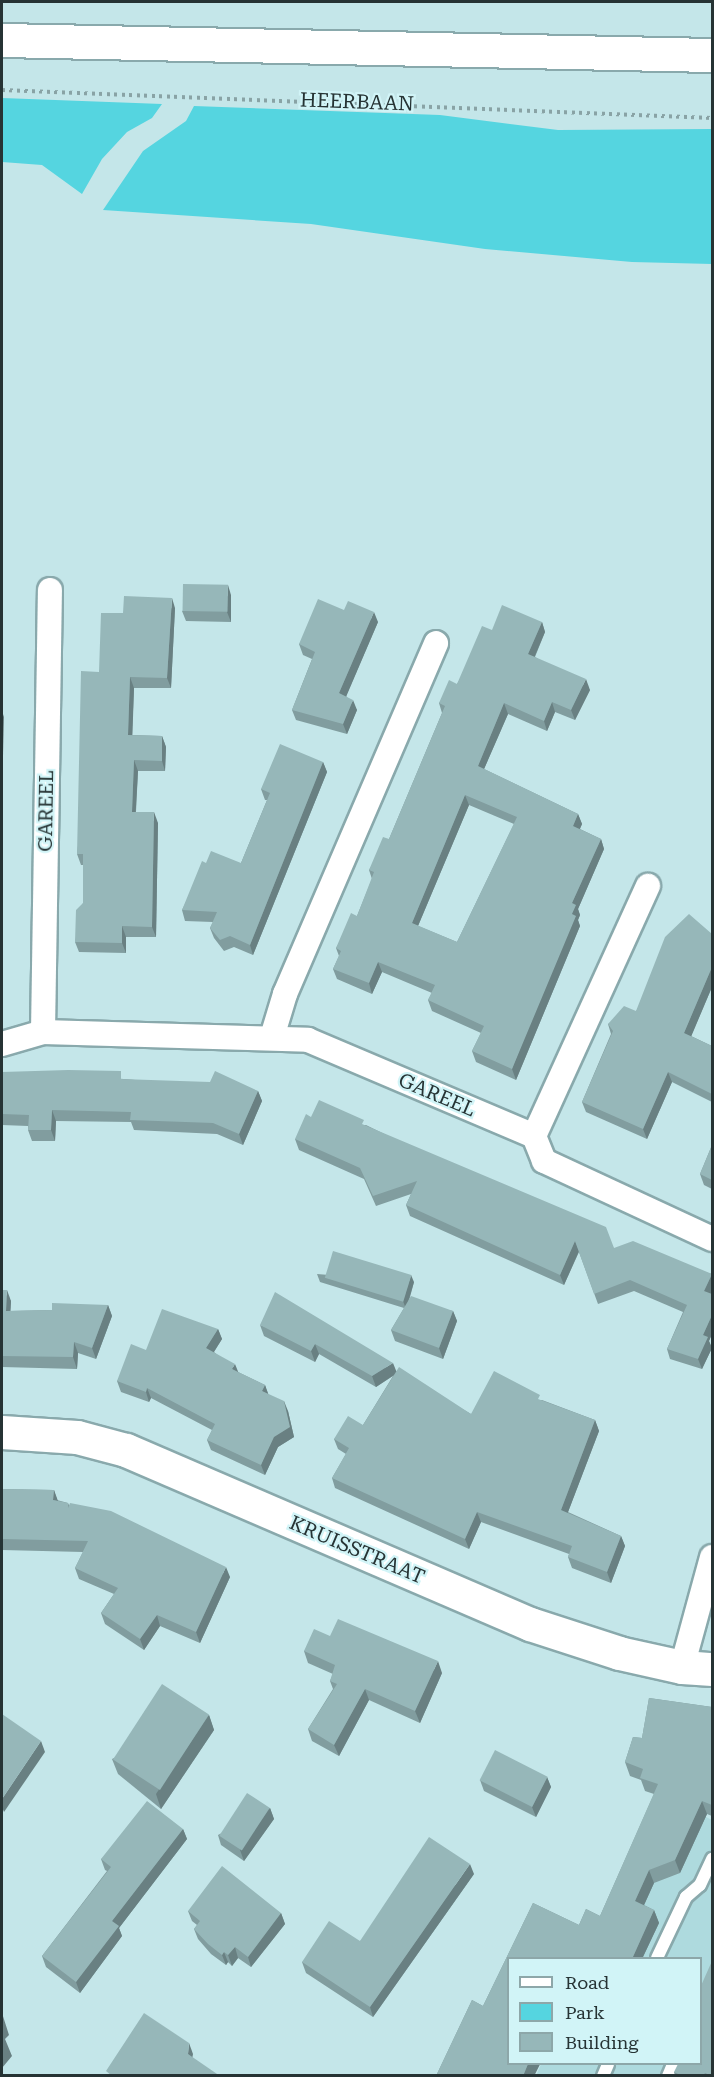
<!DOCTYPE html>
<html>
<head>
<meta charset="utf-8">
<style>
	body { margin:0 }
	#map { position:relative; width:714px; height:2077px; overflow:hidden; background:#c4e6e9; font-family:"Roboto Serif",serif }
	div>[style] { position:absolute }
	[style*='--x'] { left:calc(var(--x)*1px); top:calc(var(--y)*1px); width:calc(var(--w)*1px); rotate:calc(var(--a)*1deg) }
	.built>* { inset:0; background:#aedade }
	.green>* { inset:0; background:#55d5e0 }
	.path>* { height:4px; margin-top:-2px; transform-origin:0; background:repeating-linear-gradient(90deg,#89a3a5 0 3px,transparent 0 7.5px) }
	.roads { filter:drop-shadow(2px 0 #89a9ac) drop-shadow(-2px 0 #89a9ac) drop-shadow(0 2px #89a9ac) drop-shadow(0 -2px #89a9ac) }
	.lane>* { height:12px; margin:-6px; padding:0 6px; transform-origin:6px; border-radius:6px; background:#fff }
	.street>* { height:24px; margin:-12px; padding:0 12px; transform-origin:12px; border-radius:12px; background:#fff }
	.secondary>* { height:33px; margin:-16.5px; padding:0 16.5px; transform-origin:16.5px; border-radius:16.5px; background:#fff }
	.wall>* { inset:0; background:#819d9f }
	.shaded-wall>* { inset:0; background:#698082 }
	.building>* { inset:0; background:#96b7b9; transform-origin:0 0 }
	span { translate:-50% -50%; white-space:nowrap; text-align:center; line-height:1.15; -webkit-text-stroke:4.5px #d1f4f7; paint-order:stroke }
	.street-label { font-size:20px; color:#263334 }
	.frame { position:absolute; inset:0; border:3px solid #263334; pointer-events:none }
	.legend { position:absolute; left:507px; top:1957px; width:195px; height:108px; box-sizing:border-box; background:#d1f4f7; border:2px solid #8da7a9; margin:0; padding:8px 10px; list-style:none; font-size:18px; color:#263334 }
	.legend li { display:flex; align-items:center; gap:12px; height:30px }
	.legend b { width:30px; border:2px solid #8da7a9 }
</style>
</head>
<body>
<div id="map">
	<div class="built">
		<i style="clip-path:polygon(669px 1798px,712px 1820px,712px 2075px,536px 2076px,541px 2064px,700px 2064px,700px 1958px,588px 1958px)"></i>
	</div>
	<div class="green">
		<i style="clip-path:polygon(2px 98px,162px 104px,152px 118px,127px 132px,102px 159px,82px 194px,42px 165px,2px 162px)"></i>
		<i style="clip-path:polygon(194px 106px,440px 115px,558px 130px,712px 129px,712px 264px,632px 262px,485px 249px,311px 224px,103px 210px,143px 151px,186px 121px)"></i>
	</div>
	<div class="path">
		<i style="--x:2;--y:90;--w:711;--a:2.26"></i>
	</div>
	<div class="roads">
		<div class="lane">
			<i style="--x:657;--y:1958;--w:68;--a:-64.6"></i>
			<i style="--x:686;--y:1897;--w:18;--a:-41"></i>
			<i style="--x:700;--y:1885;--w:29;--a:-65"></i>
			<i style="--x:603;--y:2076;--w:13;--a:-67"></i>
			<i style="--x:668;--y:2076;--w:13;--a:-67"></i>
		</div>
		<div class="street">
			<i style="--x:43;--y:1032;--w:442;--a:-89.1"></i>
			<i style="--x:272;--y:1037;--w:45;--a:-73.2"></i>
			<i style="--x:285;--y:994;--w:382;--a:-66.7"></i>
			<i style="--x:2;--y:1044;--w:43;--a:-16.3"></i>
			<i style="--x:43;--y:1032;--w:265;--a:1.7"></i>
			<i style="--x:308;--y:1040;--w:246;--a:23"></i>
			<i style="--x:534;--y:1136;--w:27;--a:68"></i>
			<i style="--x:544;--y:1161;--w:185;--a:24.9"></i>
			<i style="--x:534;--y:1136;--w:275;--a:-65.5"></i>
			<i style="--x:682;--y:1667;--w:114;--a:-74.7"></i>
		</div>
		<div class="secondary">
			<i style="--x:2;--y:40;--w:710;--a:1.21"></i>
			<i style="--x:2;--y:1432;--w:75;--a:3.8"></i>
			<i style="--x:77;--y:1437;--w:51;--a:14.9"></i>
			<i style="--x:126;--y:1450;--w:440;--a:23.3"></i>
			<i style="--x:530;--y:1624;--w:94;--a:18"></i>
			<i style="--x:619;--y:1653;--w:65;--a:12.5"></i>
			<i style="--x:682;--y:1667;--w:30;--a:4"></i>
		</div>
	</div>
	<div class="wall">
		<i style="clip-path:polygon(231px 595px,231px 622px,186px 621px,182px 611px)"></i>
		<i style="clip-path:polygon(175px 608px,171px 688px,134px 688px,132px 735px,162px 736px,166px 747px,165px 771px,138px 771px,136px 812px,158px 823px,156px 937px,126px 937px,126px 953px,79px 952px,75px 942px,83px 903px,83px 865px,81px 865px,77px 854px,99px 672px,123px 613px)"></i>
		<i style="clip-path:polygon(344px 610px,378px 622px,346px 696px,357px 710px,347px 734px,296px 720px,292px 710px,312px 659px,303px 655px,299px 644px)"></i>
		<i style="clip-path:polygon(evenodd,542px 622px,545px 632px,535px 657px,590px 690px,575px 720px,555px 712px,547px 731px,508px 714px,484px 769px,578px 814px,582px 824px,580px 829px,601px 839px,604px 849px,578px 909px,580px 915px,578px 920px,580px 926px,516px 1080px,476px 1062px,472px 1051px,481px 1033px,432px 1011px,428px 1000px,432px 993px,382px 972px,372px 994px,337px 979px,333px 969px,339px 956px,336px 948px,357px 916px,372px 879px,369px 870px,389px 839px,442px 713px,439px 703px,457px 684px,492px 630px,542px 622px,469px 805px,514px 824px,457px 942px,418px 926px,469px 805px)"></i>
		<i style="clip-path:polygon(323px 762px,327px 772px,253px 955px,234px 947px,224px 951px,214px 938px,210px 928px,213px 922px,185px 921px,182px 910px,206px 863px,241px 863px,267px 800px,265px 800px,261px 789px)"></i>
		<i style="clip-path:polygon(712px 934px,712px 987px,691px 1036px,712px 1046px,712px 1102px,672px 1082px,647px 1139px,586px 1112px,582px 1102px,611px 1034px,608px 1024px,636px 1011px)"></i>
		<i style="clip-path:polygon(2px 1072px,124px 1079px,258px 1091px,262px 1101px,243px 1145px,217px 1134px,134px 1130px,131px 1122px,56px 1121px,55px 1141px,32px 1141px,28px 1130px,28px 1126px,2px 1125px)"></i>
		<i style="clip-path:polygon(366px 1125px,614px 1248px,712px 1274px,712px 1334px,709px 1341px,712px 1348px,702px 1369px,670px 1359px,667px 1349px,683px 1312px,634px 1291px,598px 1304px,579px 1252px,564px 1285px,410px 1216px,406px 1205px,411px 1194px,376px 1206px,364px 1179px,299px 1150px,295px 1139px)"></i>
		<i style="clip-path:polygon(712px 1145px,712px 1189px,704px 1185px,700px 1174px)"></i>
		<i style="clip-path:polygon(317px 1274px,414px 1282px,409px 1301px,453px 1311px,457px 1321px,443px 1359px,395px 1341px,391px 1330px,404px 1308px,320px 1282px)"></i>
		<i style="clip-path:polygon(2px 1290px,11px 1301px,10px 1311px,52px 1310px,108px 1305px,112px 1316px,96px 1359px,78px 1353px,77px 1369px,2px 1367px)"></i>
		<i style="clip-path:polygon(260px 1325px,396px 1371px,471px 1414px,542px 1400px,595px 1420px,599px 1431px,568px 1512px,621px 1536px,625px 1546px,611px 1583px,572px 1568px,568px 1557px,569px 1554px,481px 1522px,469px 1549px,335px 1488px,332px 1478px,346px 1454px,338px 1449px,334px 1439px,363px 1425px,393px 1376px,376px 1387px,319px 1354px,315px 1362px,264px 1336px)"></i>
		<i style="clip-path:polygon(218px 1329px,222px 1339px,214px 1352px,238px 1372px,265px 1385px,268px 1394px,288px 1411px,294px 1437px,278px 1447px,265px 1475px,211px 1450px,207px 1440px,212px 1430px,151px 1398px,149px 1402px,121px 1392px,117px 1381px,146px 1350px)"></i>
		<i style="clip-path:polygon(2px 1489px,54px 1490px,57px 1500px,68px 1503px,69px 1505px,230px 1577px,200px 1643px,160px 1626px,144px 1650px,105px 1624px,101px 1613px,114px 1594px,79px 1579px,75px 1568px,83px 1552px,2px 1550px)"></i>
		<i style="clip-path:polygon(330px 1636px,442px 1673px,420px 1723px,369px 1700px,339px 1756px,312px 1741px,308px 1729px,333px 1689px,330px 1681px,333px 1674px,308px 1663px,304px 1651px)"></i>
		<i style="clip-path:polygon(649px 1698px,712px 1707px,712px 1816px,707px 1814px,680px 1873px,654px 1883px,644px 1905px,654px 1910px,659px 1923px,642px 1959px,508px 1959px,508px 2064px,540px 2064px,534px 2076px,436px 2076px,472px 2000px,483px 2006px,533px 1903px,579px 1925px,586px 1909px,600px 1916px,654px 1794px,645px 1791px,641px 1780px,630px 1776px,625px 1762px,633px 1737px,642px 1738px)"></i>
		<i style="clip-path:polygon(209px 1715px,214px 1730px,161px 1809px,118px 1774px,112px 1759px)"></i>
		<i style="clip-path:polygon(547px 1777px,551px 1787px,536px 1817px,484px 1791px,480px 1780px)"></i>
		<i style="clip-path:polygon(270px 1808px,274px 1819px,244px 1861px,221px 1845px,218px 1835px)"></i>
		<i style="clip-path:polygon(183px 1829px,187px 1839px,119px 1928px,122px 1936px,80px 1993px,46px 1967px,42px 1956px,107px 1871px,105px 1870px,101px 1859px)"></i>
		<i style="clip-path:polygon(474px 1874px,373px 2017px,306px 1973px,302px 1962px,360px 1941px)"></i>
		<i style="clip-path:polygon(188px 1911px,281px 1913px,285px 1924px,251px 1967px,238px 1958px,232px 1966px,228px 1962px,226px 1965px,211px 1954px,198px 1939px,194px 1929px,197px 1925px,192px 1921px)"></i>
		<i style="clip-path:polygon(700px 2064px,712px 2076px,675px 2076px,674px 2072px)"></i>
	</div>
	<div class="shaded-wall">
		<i style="clip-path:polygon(228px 585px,231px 595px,231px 622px,227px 612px)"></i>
		<i style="clip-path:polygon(172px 598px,175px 608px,171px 688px,167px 678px)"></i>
		<i style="clip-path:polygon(374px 612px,378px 622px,343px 704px,339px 693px)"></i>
		<i style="clip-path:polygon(542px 622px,545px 632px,531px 665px,528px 654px)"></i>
		<i style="clip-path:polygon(130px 677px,134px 688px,132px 746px,128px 735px)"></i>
		<i style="clip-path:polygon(586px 679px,590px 690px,575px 720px,571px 710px)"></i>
		<i style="clip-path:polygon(353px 700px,357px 710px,347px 734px,343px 724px)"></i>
		<i style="clip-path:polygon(552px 702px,555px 712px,547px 731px,544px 721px)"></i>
		<i style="clip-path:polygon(504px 703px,508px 714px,481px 776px,478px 766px)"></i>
		<i style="clip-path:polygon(2px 711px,4px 717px,2px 795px)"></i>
		<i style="clip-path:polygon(162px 736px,166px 747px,165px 771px,162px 761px)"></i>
		<i style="clip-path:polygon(134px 760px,138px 771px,135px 823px,132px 812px)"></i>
		<i style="clip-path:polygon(323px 762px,327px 772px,253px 955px,250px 945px)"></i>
		<i style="clip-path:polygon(465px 795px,469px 805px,415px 933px,412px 923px)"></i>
		<i style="clip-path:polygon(154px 812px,158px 823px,156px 937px,152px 927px)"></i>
		<i style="clip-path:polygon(578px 814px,582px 824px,576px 837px,573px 826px)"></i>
		<i style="clip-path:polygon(601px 839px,604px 849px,578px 909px,580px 915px,578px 920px,580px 926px,516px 1080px,512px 1069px,572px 914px,572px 903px)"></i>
		<i style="clip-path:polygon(122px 926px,126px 937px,126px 953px,122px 943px)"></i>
		<i style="clip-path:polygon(378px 962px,382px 972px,372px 994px,369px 983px)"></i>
		<i style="clip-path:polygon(712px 967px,712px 987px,688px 1044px,684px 1033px)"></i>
		<i style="clip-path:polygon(668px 1072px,672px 1082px,647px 1139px,643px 1129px)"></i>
		<i style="clip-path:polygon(258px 1091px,262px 1101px,243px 1145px,239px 1134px)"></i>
		<i style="clip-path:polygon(52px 1110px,56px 1121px,55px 1141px,51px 1130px)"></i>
		<i style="clip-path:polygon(575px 1241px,579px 1251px,564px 1285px,560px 1275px)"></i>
		<i style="clip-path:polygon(712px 1274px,712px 1291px,708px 1301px,704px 1291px)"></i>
		<i style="clip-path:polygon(411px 1275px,414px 1282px,406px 1309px,403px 1301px)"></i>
		<i style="clip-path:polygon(7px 1290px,11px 1301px,10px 1323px,6px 1311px)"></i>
		<i style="clip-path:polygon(108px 1305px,112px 1316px,96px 1359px,92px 1348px)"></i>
		<i style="clip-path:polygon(453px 1311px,457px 1321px,443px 1359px,439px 1348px)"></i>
		<i style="clip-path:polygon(712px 1315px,712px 1334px,709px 1341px,712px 1348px,702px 1369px,698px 1359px,703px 1335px)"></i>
		<i style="clip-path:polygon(218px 1329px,222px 1339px,210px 1358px,206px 1348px)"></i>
		<i style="clip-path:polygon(74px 1342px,78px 1353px,77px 1369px,73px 1357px)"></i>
		<i style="clip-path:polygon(315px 1344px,319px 1354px,315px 1362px,311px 1351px)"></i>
		<i style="clip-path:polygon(393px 1363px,397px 1373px,376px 1387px,372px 1376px)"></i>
		<i style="clip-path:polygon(235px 1364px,239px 1374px,232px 1369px)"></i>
		<i style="clip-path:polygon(265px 1385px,269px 1396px,262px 1391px)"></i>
		<i style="clip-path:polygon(147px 1388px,151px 1398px,149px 1402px,146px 1392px)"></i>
		<i style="clip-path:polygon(284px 1401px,288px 1411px,294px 1437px,278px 1447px,265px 1475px,261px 1465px)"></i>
		<i style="clip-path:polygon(595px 1420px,599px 1431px,565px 1520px,561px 1510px)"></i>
		<i style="clip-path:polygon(54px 1490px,58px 1501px,53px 1500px)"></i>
		<i style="clip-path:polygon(477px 1512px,481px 1522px,469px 1549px,465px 1539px)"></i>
		<i style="clip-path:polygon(621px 1536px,625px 1546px,611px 1583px,607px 1572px)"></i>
		<i style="clip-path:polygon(226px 1567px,230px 1577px,200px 1643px,196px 1632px)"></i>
		<i style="clip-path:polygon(157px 1615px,160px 1626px,144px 1650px,140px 1639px)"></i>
		<i style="clip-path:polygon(438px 1661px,442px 1673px,420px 1723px,415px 1711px)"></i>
		<i style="clip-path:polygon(365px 1689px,369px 1700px,339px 1756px,334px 1745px)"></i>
		<i style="clip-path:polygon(209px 1715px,214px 1730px,161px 1809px,156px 1794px)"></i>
		<i style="clip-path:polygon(41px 1741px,45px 1752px,4px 1812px,2px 1807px,2px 1799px)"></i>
		<i style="clip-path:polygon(547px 1777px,551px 1787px,536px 1817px,532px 1807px)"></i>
		<i style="clip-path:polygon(702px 1801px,707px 1814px,680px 1873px,675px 1860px)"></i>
		<i style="clip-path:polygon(270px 1808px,274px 1819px,244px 1861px,240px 1850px)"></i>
		<i style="clip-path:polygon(183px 1829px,187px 1839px,119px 1928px,122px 1936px,80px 1993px,76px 1982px,112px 1921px)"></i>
		<i style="clip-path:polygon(470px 1864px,474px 1874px,373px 2017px,370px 2007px)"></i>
		<i style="clip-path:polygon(649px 1870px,654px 1883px,640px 1914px,635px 1901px)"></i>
		<i style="clip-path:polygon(654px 1910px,659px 1923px,642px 1959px,632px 1959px)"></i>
		<i style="clip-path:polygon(281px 1913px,285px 1924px,251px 1967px,248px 1957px)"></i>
		<i style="clip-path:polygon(235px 1947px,238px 1958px,232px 1966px,228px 1955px)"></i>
		<i style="clip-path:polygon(224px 1952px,228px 1962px,226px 1965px,222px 1955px)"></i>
		<i style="clip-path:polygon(2px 2013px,9px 2035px,5px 2039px,12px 2056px,2px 2068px)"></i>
		<i style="clip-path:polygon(189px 2043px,193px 2054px,191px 2065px,188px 2054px)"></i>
		<i style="clip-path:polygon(528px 2064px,540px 2064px,534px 2076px,523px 2076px)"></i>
	</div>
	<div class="building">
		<i style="left:183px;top:584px;width:45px;height:27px;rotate:1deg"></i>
		<i style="clip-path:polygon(124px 596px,172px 598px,167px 678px,130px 677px,128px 735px,162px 736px,162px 761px,134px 760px,132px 812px,154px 812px,152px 927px,122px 926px,122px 943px,75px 942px,76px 910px,83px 903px,83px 854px,77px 854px,81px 671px,99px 672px,101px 613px,123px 613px)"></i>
		<i style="clip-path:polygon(318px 599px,344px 610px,348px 601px,374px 612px,339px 693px,353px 700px,343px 724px,292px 710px,315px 652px,299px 644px)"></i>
		<i style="clip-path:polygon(evenodd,502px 605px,542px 622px,528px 654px,586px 679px,571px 710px,552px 702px,544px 721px,504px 703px,478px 766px,578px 814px,573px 826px,601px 839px,572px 903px,576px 905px,572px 914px,576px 916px,512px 1069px,472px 1051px,484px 1026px,428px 1000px,435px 985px,378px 962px,369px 983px,333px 969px,341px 951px,336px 948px,351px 913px,357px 916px,374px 872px,369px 870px,383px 837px,389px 839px,445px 706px,439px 703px,449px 680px,457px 684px,482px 626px,492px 630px,502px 605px,465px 795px,517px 817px,457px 942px,412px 923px,465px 795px)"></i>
		<i style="clip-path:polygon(280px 744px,323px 762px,250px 945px,230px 936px,220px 940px,210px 928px,217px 912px,182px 910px,202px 861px,206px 863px,211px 851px,241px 863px,270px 793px,261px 789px)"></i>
		<i style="clip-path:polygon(689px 914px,712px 934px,712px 967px,684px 1033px,712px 1046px,712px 1094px,668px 1072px,643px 1129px,582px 1102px,613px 1031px,608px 1024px,624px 1006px,636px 1011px,665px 937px)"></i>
		<i style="clip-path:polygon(68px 1070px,121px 1071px,121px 1079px,210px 1082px,215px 1071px,258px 1091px,239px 1134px,213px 1123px,130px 1120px,131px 1112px,52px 1110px,51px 1130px,28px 1130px,29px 1115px,2px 1114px,2px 1072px)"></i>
		<i style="clip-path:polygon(319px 1100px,364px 1120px,362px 1124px,606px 1227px,614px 1248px,633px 1241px,712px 1274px,704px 1291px,712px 1294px,712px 1315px,703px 1335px,708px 1337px,698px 1359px,667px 1349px,687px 1305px,630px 1280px,594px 1294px,575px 1241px,560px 1275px,406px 1205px,417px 1181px,373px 1196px,360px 1168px,295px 1139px,306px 1114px,311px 1117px)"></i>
		<i style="clip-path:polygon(712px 1145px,712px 1180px,700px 1174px)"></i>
		<i style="left:333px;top:1251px;width:82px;height:28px;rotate:17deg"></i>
		<i style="clip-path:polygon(2px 1290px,7px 1290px,6px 1311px,52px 1310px,52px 1303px,108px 1305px,92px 1348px,74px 1342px,73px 1357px,2px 1356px)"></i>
		<i style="clip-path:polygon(275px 1292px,393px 1363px,372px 1376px,315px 1344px,311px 1351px,260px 1325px)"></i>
		<i style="clip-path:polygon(411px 1296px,453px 1311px,439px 1348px,391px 1330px)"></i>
		<i style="clip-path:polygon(162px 1309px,218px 1329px,206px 1348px,235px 1364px,232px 1369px,265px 1385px,262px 1391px,284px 1401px,290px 1427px,274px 1437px,261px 1465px,207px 1440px,215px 1424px,147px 1388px,146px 1392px,117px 1381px,131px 1344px,146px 1350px)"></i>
		<i style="clip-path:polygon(399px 1367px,471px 1414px,494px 1371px,540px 1395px,538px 1399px,595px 1420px,561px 1510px,621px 1536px,607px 1572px,568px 1557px,572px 1546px,477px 1512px,465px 1539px,332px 1478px,349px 1448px,334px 1439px,348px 1416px,363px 1425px)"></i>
		<i style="clip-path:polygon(2px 1489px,54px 1490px,53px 1500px,68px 1503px,68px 1508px,70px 1503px,111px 1511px,226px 1567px,196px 1632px,157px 1615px,140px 1639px,101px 1613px,118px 1588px,75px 1568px,88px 1541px,2px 1539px)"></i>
		<i style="clip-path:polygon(338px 1619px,438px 1661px,415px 1711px,365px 1689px,334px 1745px,308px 1729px,337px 1684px,330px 1681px,335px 1665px,304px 1651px,314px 1629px,330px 1636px)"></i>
		<i style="left:162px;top:1684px;width:56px;height:90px;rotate:33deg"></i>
		<i style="clip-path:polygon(649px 1698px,712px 1707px,712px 1805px,702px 1801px,675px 1860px,649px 1870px,635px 1901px,654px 1910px,632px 1959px,508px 1959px,508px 2064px,528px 2064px,523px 2076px,436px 2076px,472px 2000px,483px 2006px,533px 1903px,579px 1925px,586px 1909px,600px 1916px,658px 1784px,640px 1778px,643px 1769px,625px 1762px,633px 1737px,642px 1738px)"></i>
		<i style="clip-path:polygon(2px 1714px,41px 1741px,2px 1799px)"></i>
		<i style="left:495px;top:1750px;width:59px;height:34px;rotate:27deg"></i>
		<i style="left:247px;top:1793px;width:27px;height:51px;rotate:33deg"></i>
		<i style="clip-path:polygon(147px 1801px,183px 1829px,112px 1921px,119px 1926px,76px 1982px,42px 1956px,111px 1867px,101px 1859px)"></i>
		<i style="clip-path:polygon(429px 1837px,470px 1864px,370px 2007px,302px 1962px,329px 1921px,360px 1941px)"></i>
		<i style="clip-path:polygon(222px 1866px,281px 1913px,248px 1957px,235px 1947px,228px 1955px,224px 1952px,222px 1955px,208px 1944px,194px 1929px,200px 1921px,188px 1911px)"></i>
		<i style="clip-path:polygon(712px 1961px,712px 2076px,705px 2073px,703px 2076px,682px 2076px,674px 2072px,678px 2064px,700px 2064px,700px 1988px)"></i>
		<i style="clip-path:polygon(144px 2013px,189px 2043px,188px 2054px,220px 2076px,112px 2076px,106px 2071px)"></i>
	</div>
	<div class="street-label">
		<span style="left:357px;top:102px;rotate:2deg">HEERBAAN</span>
		<span style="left:46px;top:811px;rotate:-89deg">GAREEL</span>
		<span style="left:437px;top:1095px;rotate:23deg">GAREEL</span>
		<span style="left:357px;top:1550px;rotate:23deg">KRUISSTRAAT</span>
	</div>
	<div class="frame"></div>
	<ul class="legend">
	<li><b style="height:8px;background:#fff"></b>Road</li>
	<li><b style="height:16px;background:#55d5e0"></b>Park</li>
	<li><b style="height:16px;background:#96b7b9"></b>Building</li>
	</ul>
</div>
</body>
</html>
